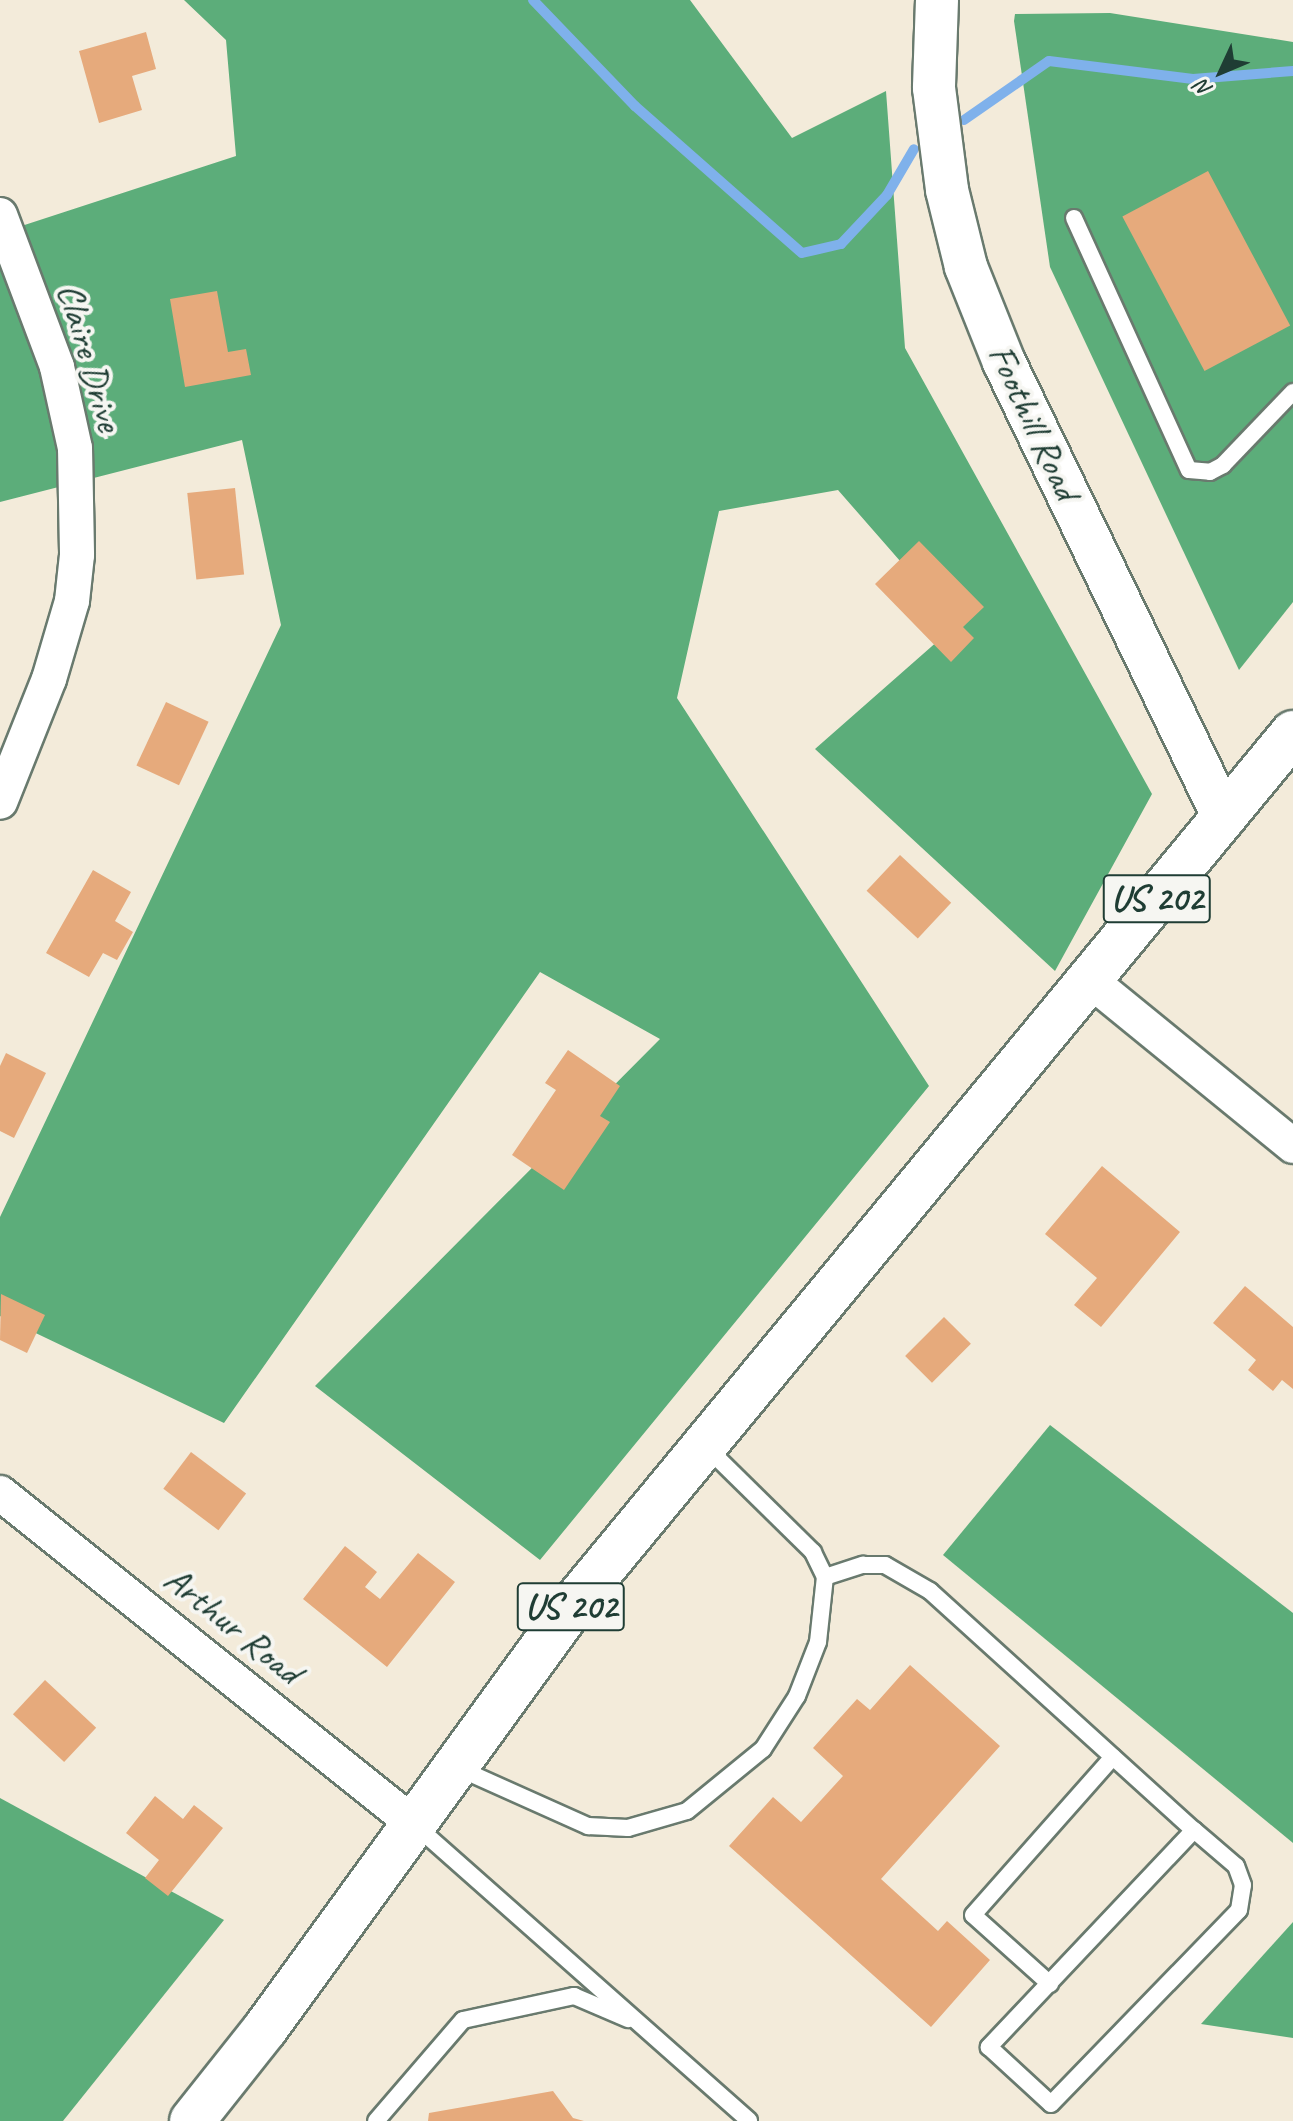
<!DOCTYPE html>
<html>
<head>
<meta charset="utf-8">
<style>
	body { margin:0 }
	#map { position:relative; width:1293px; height:2121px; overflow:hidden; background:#f3ebda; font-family:Caveat,sans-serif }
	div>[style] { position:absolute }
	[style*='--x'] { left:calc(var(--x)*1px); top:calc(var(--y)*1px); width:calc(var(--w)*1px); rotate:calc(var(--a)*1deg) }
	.forest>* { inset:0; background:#5cad7a }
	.stream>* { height:10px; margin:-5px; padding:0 5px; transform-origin:5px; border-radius:5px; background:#7fb1eb }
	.building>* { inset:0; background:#e6aa7c; transform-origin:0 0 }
	.roads { filter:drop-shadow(2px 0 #697a6e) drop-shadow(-2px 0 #697a6e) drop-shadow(0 2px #697a6e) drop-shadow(0 -2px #697a6e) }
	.service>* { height:16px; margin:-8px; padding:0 8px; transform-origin:8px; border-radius:8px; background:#fff }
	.minor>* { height:34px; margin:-17px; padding:0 17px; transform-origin:17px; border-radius:17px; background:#fff }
	.tertiary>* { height:42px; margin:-21px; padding:0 21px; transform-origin:21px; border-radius:21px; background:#fff }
	.trunk>* { height:44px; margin:-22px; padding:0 22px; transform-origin:22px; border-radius:22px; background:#fff }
	span { translate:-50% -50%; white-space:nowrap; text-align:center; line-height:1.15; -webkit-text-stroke:8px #f6f6f2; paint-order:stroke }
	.shield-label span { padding:2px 6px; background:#f6f6f2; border:2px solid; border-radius:6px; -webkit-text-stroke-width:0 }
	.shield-label { font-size:36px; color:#1f3d34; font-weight:700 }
	.street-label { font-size:38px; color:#1f3d34 }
	.north { position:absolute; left:1181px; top:32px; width:80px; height:80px; -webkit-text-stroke:6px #f6f6f2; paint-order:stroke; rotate:226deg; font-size:22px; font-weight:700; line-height:32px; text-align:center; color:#1f3d34 }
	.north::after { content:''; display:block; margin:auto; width:28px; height:36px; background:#1f3d34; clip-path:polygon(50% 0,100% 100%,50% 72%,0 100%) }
</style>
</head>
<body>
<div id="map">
	<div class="forest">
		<i style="clip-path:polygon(184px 0,690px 0,792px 138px,886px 91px,905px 348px,1152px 794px,1055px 971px,815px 749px,956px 625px,838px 490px,719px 511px,677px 698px,929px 1086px,540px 1560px,315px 1386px,660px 1039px,540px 972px,224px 1423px,0 1316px,0 1217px,281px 625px,242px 440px,0 502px,0 233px,236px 156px,226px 40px)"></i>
		<i style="clip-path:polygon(1110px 13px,1293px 42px,1293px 602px,1239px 670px,1050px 267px,1014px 21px,1015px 14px)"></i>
		<i style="clip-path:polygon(1050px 1425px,1293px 1613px,1293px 1843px,943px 1555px)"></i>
		<i style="clip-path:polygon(0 1798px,224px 1920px,63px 2121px,0 2121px)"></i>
		<i style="clip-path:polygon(1293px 1922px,1293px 2038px,1201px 2024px)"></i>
	</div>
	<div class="stream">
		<i style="--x:533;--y:0;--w:147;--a:46.1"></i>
		<i style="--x:635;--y:106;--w:222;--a:41.4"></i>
		<i style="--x:802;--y:253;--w:40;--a:-13"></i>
		<i style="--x:841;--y:244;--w:67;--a:-46.8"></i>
		<i style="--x:887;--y:195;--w:53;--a:-59.6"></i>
		<i style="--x:964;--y:120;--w:103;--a:-34.8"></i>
		<i style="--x:1049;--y:61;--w:145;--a:7.1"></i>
		<i style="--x:1193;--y:79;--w:100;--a:-4.6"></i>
	</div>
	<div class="building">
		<i style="clip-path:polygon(146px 32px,156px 69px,132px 76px,142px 110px,99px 123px,79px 51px)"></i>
		<i style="left:1208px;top:171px;width:175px;height:97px;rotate:62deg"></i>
		<i style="clip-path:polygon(217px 291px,228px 352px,246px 349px,251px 375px,185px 387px,170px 299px)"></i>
		<i style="left:235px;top:488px;width:87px;height:48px;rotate:84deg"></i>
		<i style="clip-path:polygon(919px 541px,984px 607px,963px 627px,974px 638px,951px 662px,875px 584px)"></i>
		<i style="left:166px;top:702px;width:47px;height:70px;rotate:25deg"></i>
		<i style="left:900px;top:855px;width:70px;height:49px;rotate:43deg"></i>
		<i style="clip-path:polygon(93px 870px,131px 892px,115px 921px,133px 932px,117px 960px,103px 953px,89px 977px,46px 953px)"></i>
		<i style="clip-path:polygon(568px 1050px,620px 1086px,600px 1116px,610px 1122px,564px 1190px,512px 1155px,556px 1090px,545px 1083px)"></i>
		<i style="clip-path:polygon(6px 1053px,46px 1073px,14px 1138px,0 1131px,0 1066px)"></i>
		<i style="clip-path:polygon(1102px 1166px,1180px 1232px,1101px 1327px,1074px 1305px,1097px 1278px,1045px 1234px)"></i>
		<i style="clip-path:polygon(1245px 1286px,1293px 1327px,1293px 1389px,1282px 1380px,1273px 1391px,1248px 1370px,1256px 1360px,1213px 1323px)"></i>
		<i style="clip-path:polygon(1px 1294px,45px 1315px,27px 1353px,0 1340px)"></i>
		<i style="left:944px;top:1317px;width:38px;height:55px;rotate:45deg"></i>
		<i style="left:191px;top:1452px;width:69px;height:46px;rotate:37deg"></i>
		<i style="clip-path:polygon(345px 1546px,377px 1572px,365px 1587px,380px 1599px,418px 1553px,455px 1582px,387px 1667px,303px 1599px)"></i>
		<i style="clip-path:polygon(910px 1665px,1000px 1746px,881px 1879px,938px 1931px,947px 1921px,990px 1960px,931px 2027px,729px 1846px,773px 1797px,801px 1822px,843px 1776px,813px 1748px,857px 1699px,870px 1710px)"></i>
		<i style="left:45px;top:1680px;width:70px;height:47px;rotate:43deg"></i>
		<i style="clip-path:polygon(155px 1796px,183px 1819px,194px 1805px,223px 1828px,168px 1896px,145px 1878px,159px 1860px,126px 1833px)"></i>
		<i style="clip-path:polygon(553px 2091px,573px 2118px,584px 2121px,428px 2121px,429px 2113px)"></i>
	</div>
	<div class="roads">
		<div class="service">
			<i style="--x:1074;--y:218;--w:277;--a:65.5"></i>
			<i style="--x:1189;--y:470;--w:21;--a:5"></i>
			<i style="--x:1210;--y:472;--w:15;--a:-28"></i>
			<i style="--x:1223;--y:465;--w:101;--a:-46.2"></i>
			<i style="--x:825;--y:1577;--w:40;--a:-18"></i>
			<i style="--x:863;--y:1565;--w:22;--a:0"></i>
			<i style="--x:885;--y:1565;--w:52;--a:30"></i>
			<i style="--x:930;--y:1591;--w:356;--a:42.2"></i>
			<i style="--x:1194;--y:1830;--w:299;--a:133.4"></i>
			<i style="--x:989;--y:2047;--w:84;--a:42.6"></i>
			<i style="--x:1051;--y:2104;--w:270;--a:-45.9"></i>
			<i style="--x:1239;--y:1910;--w:25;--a:-81"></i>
			<i style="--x:1243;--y:1885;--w:20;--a:-110"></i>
			<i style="--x:1236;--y:1866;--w:55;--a:-139.4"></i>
			<i style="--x:456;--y:1767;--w:145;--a:24.1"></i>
			<i style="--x:588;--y:1826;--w:40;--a:2.9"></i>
			<i style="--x:628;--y:1828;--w:61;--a:-16.1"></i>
			<i style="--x:687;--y:1811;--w:98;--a:-39.2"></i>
			<i style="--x:763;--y:1749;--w:63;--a:-57.3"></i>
			<i style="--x:797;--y:1696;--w:58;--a:-68.7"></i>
			<i style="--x:818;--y:1642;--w:65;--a:-83.9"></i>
			<i style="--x:825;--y:1577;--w:28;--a:-116"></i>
			<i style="--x:813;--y:1552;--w:151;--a:-135.5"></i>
			<i style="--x:415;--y:1825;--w:446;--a:41.5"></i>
			<i style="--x:1050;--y:1984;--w:103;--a:-138.1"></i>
			<i style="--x:973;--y:1915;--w:211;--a:-48.5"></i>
			<i style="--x:376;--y:2121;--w:133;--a:-49.3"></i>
			<i style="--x:463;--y:2020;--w:114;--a:-12.2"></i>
			<i style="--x:574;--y:1996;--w:59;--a:23.1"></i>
		</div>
		<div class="minor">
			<i style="--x:0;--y:215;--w:162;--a:69.4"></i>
			<i style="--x:57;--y:367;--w:83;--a:77.5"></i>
			<i style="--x:75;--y:448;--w:107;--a:88.9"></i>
			<i style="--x:77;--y:555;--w:46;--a:96.2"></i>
			<i style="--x:72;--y:601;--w:81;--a:106.4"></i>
			<i style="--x:49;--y:679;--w:132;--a:111.7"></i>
			<i style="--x:1091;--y:981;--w:261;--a:39.2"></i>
			<i style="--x:0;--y:1493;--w:530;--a:38.64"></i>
		</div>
		<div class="tertiary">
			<i style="--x:937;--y:0;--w:88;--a:92"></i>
			<i style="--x:934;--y:88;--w:103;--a:82.7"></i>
			<i style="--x:947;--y:190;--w:79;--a:76.1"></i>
			<i style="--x:966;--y:267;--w:102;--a:68.2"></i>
			<i style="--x:1004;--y:362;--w:506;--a:64.24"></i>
		</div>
		<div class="trunk">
			<i style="--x:192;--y:2121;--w:117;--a:-51.6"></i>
			<i style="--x:265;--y:2029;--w:529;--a:-54"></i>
			<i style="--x:576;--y:1601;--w:1126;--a:-50.44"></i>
		</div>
	</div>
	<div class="shield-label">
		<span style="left:1157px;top:899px">US 202</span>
		<span style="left:571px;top:1607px">US 202</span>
	</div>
	<div class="street-label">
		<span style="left:90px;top:357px;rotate:74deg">Claire Drive</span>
		<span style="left:1034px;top:422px;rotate:65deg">Foothill Road</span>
		<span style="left:233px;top:1625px;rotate:39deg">Arthur Road</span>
	</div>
	<div class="north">N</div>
</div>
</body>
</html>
